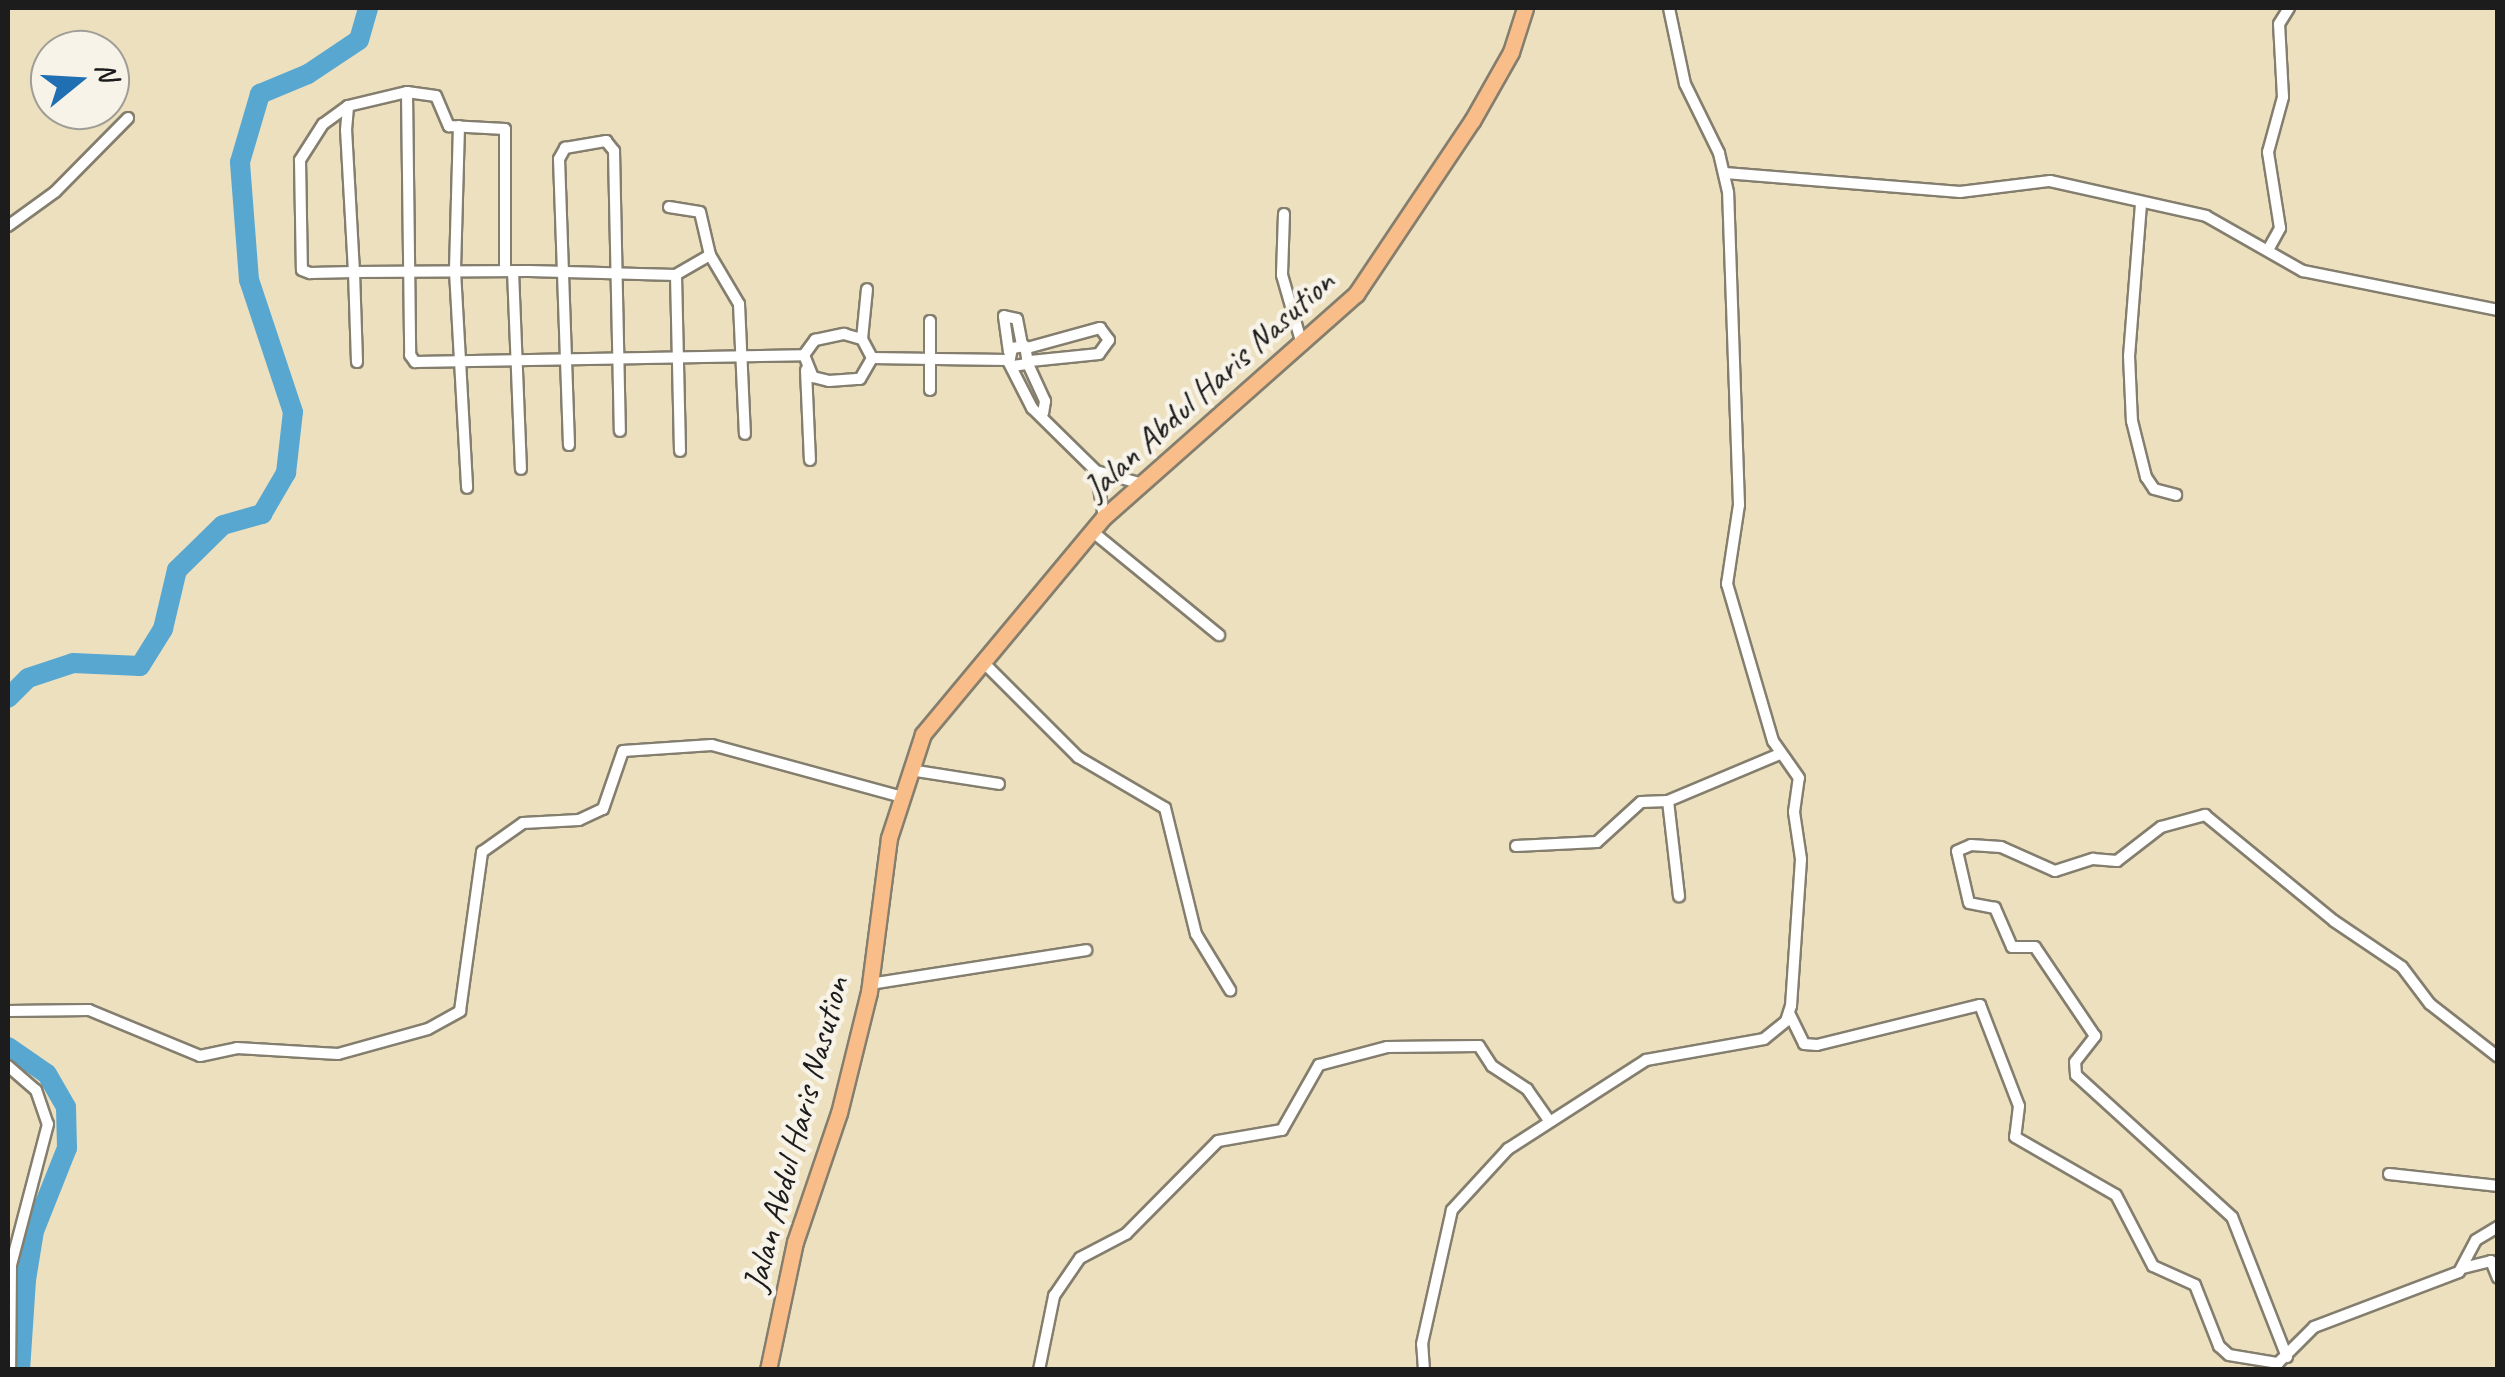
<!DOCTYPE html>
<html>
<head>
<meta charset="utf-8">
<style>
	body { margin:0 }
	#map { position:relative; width:2505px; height:1377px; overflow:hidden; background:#ede0bf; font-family:Caveat,sans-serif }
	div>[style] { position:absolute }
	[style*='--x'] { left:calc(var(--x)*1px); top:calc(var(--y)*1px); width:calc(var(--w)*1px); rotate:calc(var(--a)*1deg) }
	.river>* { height:20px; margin:-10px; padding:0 10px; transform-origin:10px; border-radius:10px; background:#57a7d1 }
	.roads { filter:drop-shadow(2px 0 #847e6e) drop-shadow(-2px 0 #847e6e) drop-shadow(0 2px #847e6e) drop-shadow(0 -2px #847e6e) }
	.street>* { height:10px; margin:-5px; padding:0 5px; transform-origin:5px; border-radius:5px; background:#fff }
	.primary>* { height:15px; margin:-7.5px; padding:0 7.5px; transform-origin:7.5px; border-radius:7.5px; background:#f8bd88 }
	span { translate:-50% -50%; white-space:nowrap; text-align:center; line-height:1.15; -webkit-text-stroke:9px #f7f3e8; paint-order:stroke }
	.street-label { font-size:35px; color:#1c1c1c }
	.frame { position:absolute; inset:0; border:10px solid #1c1c1c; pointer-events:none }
	.north { position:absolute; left:30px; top:30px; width:100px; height:100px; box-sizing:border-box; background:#f7f3e8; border:2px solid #9f9d96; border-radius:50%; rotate:72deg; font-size:28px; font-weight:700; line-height:40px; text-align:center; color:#1c1c1c }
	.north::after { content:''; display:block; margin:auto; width:35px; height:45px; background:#1f6fb2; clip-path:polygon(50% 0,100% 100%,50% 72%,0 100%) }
</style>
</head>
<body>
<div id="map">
	<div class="river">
		<i style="--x:8;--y:698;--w:28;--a:-45"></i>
		<i style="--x:28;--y:678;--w:47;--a:-18.4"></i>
		<i style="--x:73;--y:663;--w:67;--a:2.6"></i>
		<i style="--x:140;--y:666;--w:44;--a:-58.1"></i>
		<i style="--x:163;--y:629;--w:61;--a:-76.7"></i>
		<i style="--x:177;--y:570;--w:64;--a:-44.4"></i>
		<i style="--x:223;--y:525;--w:41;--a:-15.8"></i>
		<i style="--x:262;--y:514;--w:48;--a:-59.7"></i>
		<i style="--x:286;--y:473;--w:61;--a:-83.5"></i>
		<i style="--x:293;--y:412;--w:139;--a:-108.4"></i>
		<i style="--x:249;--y:280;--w:118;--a:-94.4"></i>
		<i style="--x:240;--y:162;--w:71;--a:-73.6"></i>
		<i style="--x:260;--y:94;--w:52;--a:-22.6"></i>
		<i style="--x:308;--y:74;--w:61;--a:-33.7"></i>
		<i style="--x:359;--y:40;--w:33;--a:-74"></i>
		<i style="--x:8;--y:1047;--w:47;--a:34.7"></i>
		<i style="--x:47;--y:1074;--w:38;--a:60"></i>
		<i style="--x:66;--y:1107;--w:41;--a:88.6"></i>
		<i style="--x:67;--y:1148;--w:89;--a:111.7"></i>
		<i style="--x:34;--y:1231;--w:50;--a:99.3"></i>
		<i style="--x:26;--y:1280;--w:90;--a:93.8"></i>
	</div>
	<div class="roads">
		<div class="street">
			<i style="--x:407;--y:92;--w:29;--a:8"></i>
			<i style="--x:436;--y:96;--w:33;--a:67"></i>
			<i style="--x:449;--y:126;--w:56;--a:3.1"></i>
			<i style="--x:505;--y:129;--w:142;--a:90"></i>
			<i style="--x:348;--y:106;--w:61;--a:-13.3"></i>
			<i style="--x:407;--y:92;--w:263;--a:89.3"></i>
			<i style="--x:410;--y:355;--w:9;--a:54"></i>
			<i style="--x:415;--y:362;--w:389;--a:-1"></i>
			<i style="--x:804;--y:355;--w:24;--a:68"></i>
			<i style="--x:813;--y:377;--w:16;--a:14"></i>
			<i style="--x:829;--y:381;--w:31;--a:-4"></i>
			<i style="--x:860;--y:379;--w:24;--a:-60"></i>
			<i style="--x:872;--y:358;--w:136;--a:0.8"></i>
			<i style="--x:459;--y:126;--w:145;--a:91.6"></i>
			<i style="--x:455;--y:271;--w:217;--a:86.8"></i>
			<i style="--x:1725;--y:173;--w:236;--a:4.6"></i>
			<i style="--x:1960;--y:192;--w:91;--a:-7"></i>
			<i style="--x:2050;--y:181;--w:160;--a:12.6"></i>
			<i style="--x:2206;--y:216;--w:112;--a:29.6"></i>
			<i style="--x:2303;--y:271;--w:199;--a:11.3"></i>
			<i style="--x:2141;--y:204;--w:152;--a:94.5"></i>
			<i style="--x:2129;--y:356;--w:65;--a:87.4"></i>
			<i style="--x:2132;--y:421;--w:58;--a:76"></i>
			<i style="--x:2146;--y:477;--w:14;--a:56"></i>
			<i style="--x:2154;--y:489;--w:23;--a:15"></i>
			<i style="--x:669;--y:207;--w:31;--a:9"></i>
			<i style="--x:700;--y:212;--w:44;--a:76.9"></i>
			<i style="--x:710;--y:255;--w:39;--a:150"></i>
			<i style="--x:1284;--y:214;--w:61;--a:91.9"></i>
			<i style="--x:1282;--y:275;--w:69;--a:73.9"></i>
			<i style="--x:8;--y:226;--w:58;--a:-35.9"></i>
			<i style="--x:55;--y:192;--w:104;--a:-45.4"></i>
			<i style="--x:2268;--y:250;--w:25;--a:-61"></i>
			<i style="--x:2280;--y:228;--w:77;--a:-99"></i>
			<i style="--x:2268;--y:152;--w:57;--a:-74.7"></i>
			<i style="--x:2283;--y:97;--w:73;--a:-93.1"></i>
			<i style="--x:2279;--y:24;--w:19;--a:-58"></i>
			<i style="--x:710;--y:255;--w:57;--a:59.4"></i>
			<i style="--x:739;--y:304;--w:130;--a:87.4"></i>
			<i style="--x:513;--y:271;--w:198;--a:87.7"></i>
			<i style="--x:930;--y:321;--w:69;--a:90"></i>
			<i style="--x:862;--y:339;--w:50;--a:-84.3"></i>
			<i style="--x:1027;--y:348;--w:76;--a:-15.3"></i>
			<i style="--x:1100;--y:328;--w:15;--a:53"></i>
			<i style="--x:1109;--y:340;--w:17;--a:126"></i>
			<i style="--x:1099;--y:354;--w:69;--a:174.2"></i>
			<i style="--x:1009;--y:352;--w:36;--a:-98"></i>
			<i style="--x:1004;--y:316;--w:13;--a:13"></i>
			<i style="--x:1017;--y:319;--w:26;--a:79"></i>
			<i style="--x:804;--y:355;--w:19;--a:-54"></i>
			<i style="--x:815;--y:340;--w:30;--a:-12"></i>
			<i style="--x:844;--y:334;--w:19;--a:16"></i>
			<i style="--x:862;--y:339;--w:21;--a:62"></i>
			<i style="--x:357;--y:362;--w:90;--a:-91.9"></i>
			<i style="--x:354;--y:272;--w:142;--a:-93.2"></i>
			<i style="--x:346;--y:130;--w:24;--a:-85"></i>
			<i style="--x:348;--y:106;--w:31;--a:144"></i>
			<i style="--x:323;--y:124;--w:43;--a:122.6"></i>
			<i style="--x:300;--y:160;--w:110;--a:89"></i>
			<i style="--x:302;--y:270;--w:9;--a:21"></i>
			<i style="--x:310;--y:273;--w:44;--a:-1.3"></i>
			<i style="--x:354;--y:272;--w:175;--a:-0.3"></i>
			<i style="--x:529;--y:271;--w:147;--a:1.6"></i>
			<i style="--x:676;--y:275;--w:176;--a:88.7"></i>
			<i style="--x:1028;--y:364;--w:41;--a:65.3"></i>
			<i style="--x:1045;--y:401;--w:12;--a:99"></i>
			<i style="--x:1013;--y:366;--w:15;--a:-8"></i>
			<i style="--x:1028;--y:364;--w:18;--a:-99"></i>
			<i style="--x:1025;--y:346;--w:13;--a:171"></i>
			<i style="--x:1012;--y:348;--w:15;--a:101"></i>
			<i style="--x:1009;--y:363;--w:51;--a:62.9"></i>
			<i style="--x:1032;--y:408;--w:90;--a:44.5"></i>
			<i style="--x:1096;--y:471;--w:47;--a:80.1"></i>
			<i style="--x:806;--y:370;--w:90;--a:87.5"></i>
			<i style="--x:569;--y:445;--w:286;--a:-92"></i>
			<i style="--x:559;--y:159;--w:13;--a:-61"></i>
			<i style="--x:565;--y:148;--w:42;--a:-9.7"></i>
			<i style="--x:606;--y:141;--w:13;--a:51"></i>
			<i style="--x:614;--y:151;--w:280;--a:88.8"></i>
			<i style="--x:1096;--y:471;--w:45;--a:15.6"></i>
			<i style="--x:1093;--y:532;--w:163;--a:39.3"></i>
			<i style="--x:982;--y:661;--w:136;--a:45"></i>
			<i style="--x:1078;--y:757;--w:101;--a:30.4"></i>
			<i style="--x:1165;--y:808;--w:130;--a:76.2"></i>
			<i style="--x:1196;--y:934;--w:66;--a:58.7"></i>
			<i style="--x:910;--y:770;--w:90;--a:8.9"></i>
			<i style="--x:1668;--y:801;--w:96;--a:83.4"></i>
			<i style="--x:1516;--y:846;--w:81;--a:-2.8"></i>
			<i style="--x:1597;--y:842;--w:59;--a:-42.3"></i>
			<i style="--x:1641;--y:802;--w:27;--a:-2"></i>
			<i style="--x:1668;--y:801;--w:121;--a:-22.8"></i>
			<i style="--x:870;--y:984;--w:219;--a:-8.9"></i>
			<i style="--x:8;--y:1011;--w:81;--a:-0.7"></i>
			<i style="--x:89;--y:1010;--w:120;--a:22.5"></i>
			<i style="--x:200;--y:1056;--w:38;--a:-12"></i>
			<i style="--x:237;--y:1048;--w:101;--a:3.4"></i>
			<i style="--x:338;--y:1054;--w:93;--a:-15.5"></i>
			<i style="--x:428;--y:1029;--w:37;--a:-29"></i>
			<i style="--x:460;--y:1011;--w:161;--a:-82.1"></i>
			<i style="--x:482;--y:852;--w:50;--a:-35.3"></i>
			<i style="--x:523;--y:823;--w:56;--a:-3.1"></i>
			<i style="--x:579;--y:820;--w:26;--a:-25"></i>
			<i style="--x:603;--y:809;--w:61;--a:-71"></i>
			<i style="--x:623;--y:751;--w:89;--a:-3.9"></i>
			<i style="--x:712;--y:745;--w:194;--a:15.3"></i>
			<i style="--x:1789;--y:1013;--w:34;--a:64"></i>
			<i style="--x:1804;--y:1044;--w:13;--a:4"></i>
			<i style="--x:1817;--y:1045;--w:168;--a:-13.8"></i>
			<i style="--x:1980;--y:1005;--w:108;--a:68.9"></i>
			<i style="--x:2019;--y:1106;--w:31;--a:97"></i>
			<i style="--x:2015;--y:1137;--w:116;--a:29.9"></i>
			<i style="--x:2116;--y:1195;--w:80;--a:62.5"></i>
			<i style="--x:2153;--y:1266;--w:46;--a:24.3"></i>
			<i style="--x:2195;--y:1285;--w:66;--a:68.5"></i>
			<i style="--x:2219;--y:1346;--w:13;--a:42"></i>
			<i style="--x:2229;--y:1355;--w:50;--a:9.3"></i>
			<i style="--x:2278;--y:1363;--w:51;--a:-45"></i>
			<i style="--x:2314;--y:1327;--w:155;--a:-20.8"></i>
			<i style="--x:2459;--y:1272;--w:36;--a:-62"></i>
			<i style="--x:2476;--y:1240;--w:26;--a:-31"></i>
			<i style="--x:8;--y:1066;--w:37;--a:41"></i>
			<i style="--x:36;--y:1090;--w:36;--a:71"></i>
			<i style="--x:48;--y:1124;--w:146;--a:104.7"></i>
			<i style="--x:11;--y:1265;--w:105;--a:90.5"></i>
			<i style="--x:2389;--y:1174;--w:110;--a:6.3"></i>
			<i style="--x:2463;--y:1268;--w:29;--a:-14"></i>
			<i style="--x:2491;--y:1261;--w:18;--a:68"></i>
			<i style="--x:2287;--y:1357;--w:150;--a:-111.4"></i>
			<i style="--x:2232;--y:1217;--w:211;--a:-137.7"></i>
			<i style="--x:2076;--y:1075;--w:13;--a:-94"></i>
			<i style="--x:2075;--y:1062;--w:33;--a:-52"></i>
			<i style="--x:2095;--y:1036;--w:107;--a:-124"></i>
			<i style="--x:2035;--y:947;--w:23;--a:180"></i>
			<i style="--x:2012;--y:947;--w:43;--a:-113.6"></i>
			<i style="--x:1995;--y:908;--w:26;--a:-169"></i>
			<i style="--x:1969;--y:903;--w:53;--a:-103"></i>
			<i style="--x:1957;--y:851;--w:15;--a:-23"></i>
			<i style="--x:1971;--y:845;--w:30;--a:4"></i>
			<i style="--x:2001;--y:847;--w:59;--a:24"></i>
			<i style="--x:2055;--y:871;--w:40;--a:-18"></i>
			<i style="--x:2093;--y:859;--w:24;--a:5"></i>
			<i style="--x:2117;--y:861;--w:56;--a:-37.7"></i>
			<i style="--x:2161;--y:827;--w:46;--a:-15.3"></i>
			<i style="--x:2205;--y:815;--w:167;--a:39.4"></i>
			<i style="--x:2334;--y:921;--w:82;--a:34.1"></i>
			<i style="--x:2402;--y:967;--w:46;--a:52.9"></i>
			<i style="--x:2430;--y:1004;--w:86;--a:37.9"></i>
			<i style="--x:1039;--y:1370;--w:76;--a:-78.5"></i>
			<i style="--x:1054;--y:1296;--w:46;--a:-55.6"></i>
			<i style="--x:1080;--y:1258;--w:52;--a:-27.6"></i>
			<i style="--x:1126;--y:1234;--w:131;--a:-45.3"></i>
			<i style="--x:1218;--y:1141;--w:65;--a:-9.8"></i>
			<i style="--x:1282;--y:1130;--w:75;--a:-60.4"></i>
			<i style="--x:1319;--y:1065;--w:70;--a:-14.8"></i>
			<i style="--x:1387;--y:1047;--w:92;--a:-0.6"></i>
			<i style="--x:1479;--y:1046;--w:24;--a:57"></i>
			<i style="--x:1492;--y:1066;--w:42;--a:33.3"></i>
			<i style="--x:1527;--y:1089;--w:37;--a:55"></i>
			<i style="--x:1424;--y:1370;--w:26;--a:-94"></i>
			<i style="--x:1422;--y:1344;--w:137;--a:-77.4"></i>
			<i style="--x:1452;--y:1210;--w:83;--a:-47.4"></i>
			<i style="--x:1508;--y:1149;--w:164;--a:-32.8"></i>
			<i style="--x:1646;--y:1060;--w:120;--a:-10.1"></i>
			<i style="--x:1764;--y:1039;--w:28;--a:-39"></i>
			<i style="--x:1786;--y:1021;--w:16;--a:-72"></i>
			<i style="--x:1791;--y:1006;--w:147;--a:-86.1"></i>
			<i style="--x:1801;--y:859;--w:48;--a:-98.5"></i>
			<i style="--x:1794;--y:812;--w:34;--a:-82"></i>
			<i style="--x:1799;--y:778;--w:45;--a:-125.1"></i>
			<i style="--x:1773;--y:741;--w:164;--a:-106.3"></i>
			<i style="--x:1727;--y:584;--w:80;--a:-81.4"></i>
			<i style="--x:1739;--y:505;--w:313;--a:-92"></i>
			<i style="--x:1728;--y:192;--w:40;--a:-103"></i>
			<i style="--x:1719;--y:153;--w:77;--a:-116.2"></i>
			<i style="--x:1685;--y:84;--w:78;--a:-101.9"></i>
		</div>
		<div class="primary">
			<i style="--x:768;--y:1370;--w:131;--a:-78.1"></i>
			<i style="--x:795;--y:1242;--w:136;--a:-71.2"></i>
			<i style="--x:839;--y:1113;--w:125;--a:-76.1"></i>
			<i style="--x:869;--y:992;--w:155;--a:-82.6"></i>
			<i style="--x:889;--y:838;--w:109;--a:-71.9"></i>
			<i style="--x:923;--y:734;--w:283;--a:-50.2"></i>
			<i style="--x:1104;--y:517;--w:337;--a:-41.5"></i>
			<i style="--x:1356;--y:294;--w:208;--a:-56.2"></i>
			<i style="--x:1472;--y:121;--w:79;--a:-60.5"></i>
			<i style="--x:1511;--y:52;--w:46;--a:-72.3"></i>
		</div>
	</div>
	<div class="street-label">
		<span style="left:1209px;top:385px;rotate:-42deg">Jalan Abdul Haris Nasution</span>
		<span style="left:796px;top:1134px;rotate:-75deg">Jalan Abdul Haris Nasution</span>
	</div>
	<div class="frame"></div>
	<div class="north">N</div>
</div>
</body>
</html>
